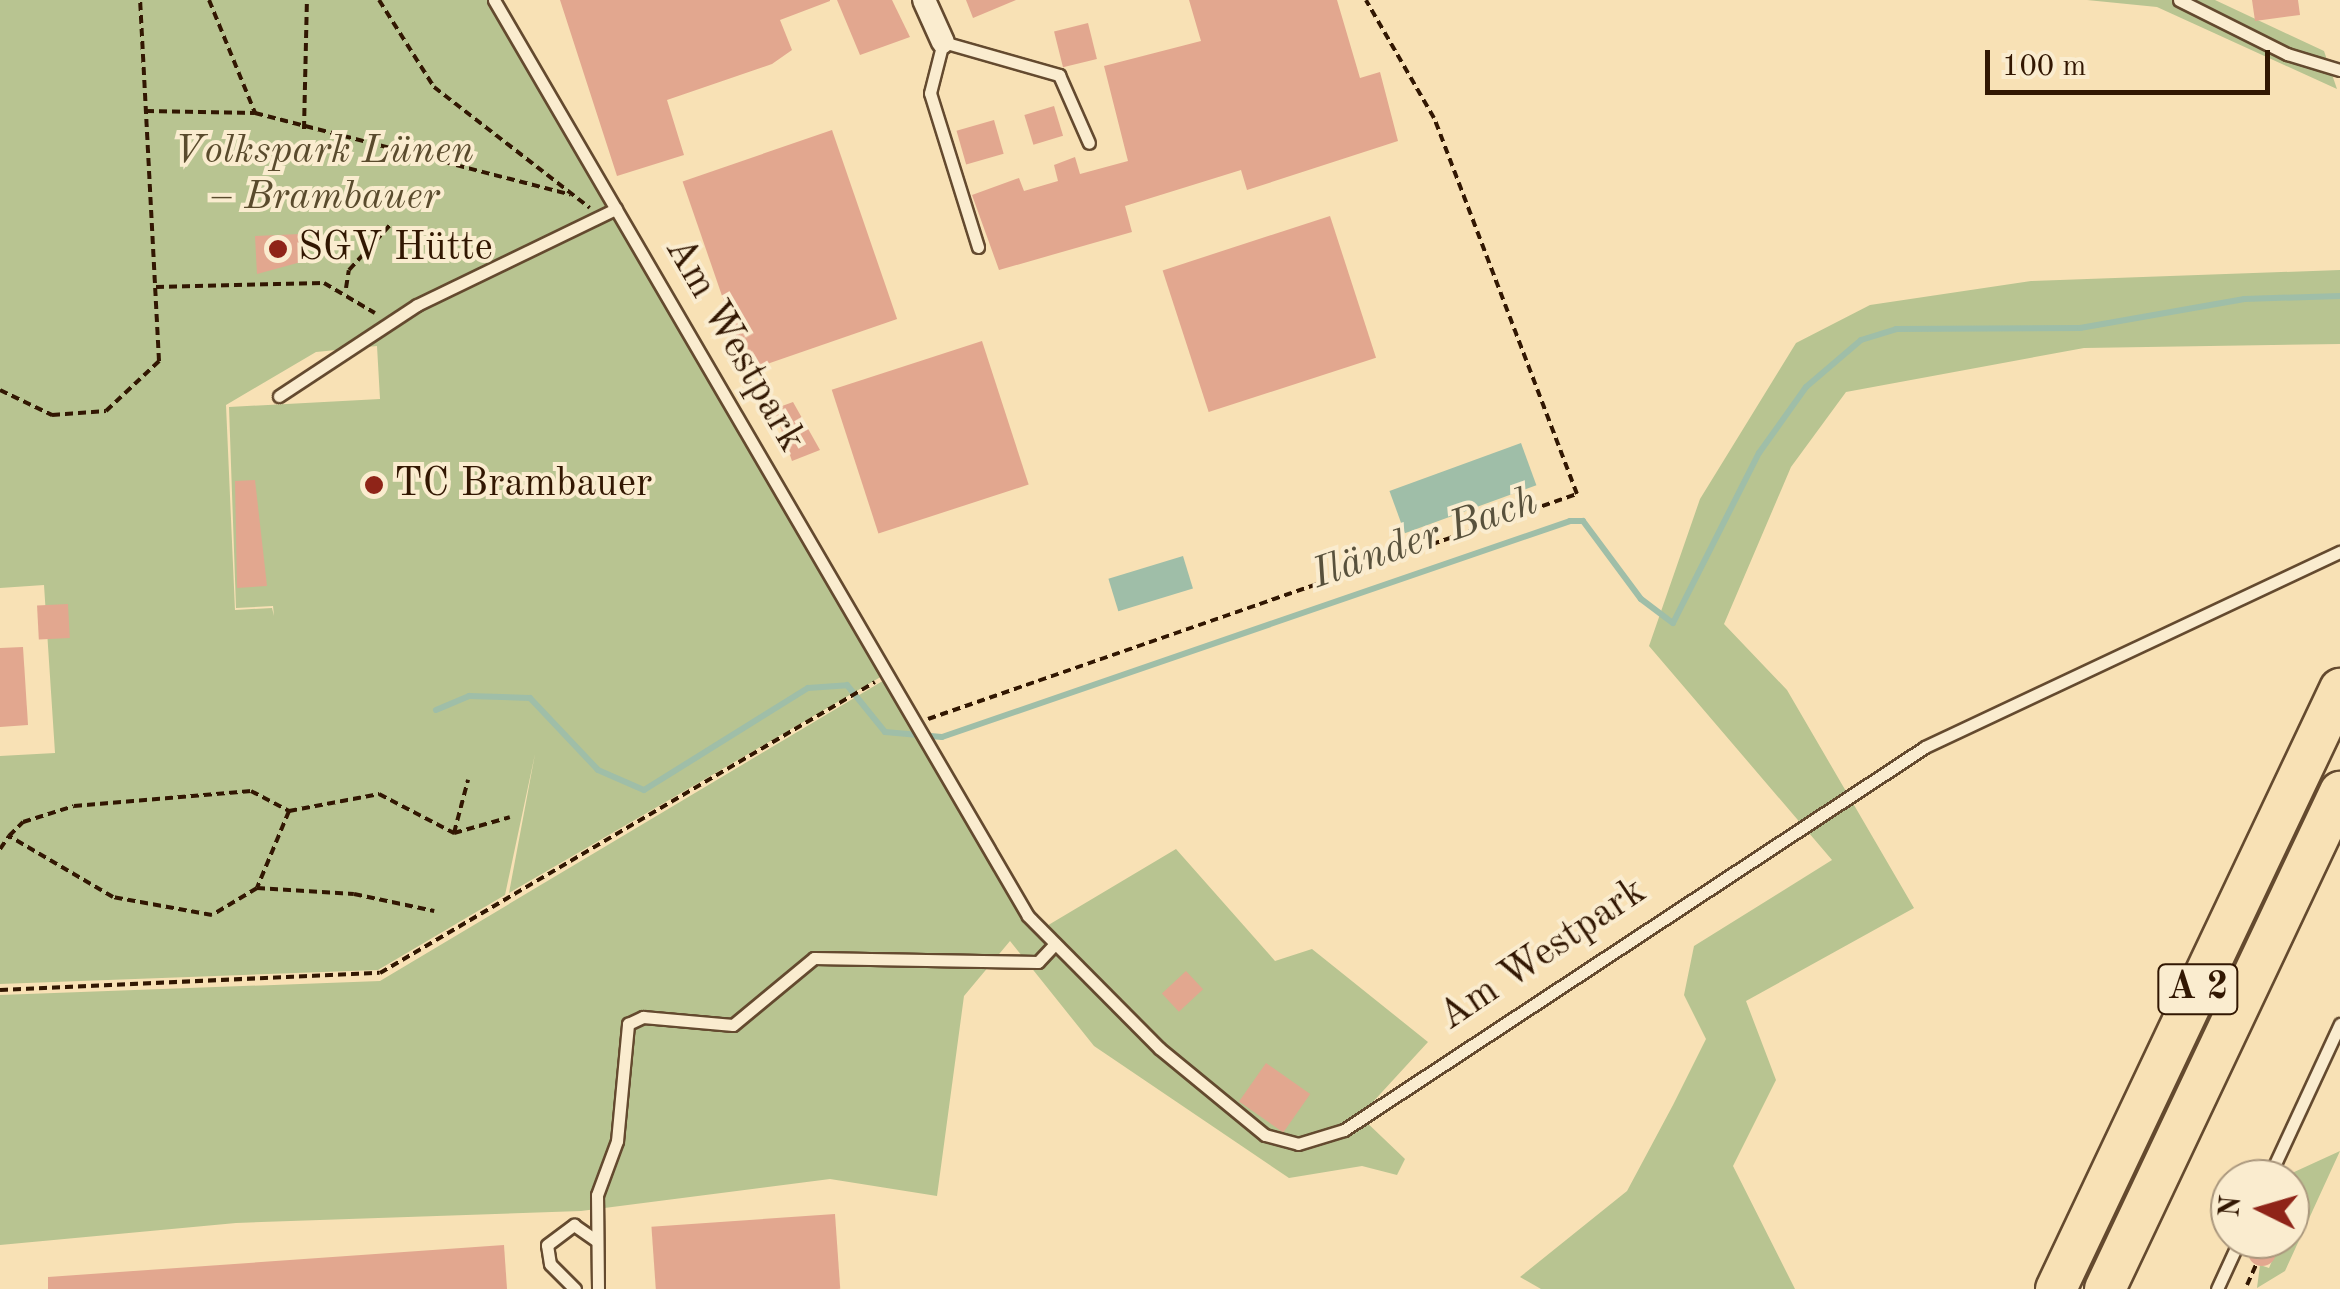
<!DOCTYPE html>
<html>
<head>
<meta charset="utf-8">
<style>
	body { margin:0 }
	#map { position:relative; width:2340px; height:1289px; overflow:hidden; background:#f8e1b5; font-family:"Old Standard TT",serif }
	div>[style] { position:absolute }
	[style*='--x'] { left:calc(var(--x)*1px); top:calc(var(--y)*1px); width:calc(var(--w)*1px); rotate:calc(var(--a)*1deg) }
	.green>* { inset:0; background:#b8c491 }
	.water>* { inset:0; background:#9fbea8; transform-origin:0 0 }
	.stream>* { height:6px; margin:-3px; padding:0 3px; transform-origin:3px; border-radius:3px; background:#9fbea8 }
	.building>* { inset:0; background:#e2a78f; transform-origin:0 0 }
	.round { border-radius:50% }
	.path>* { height:4px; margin-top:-2px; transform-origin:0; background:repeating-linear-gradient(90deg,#321702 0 8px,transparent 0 13px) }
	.roads { filter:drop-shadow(2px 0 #644a2f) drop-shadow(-2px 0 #644a2f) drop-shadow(0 2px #644a2f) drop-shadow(0 -2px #644a2f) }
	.service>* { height:11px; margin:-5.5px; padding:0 5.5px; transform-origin:5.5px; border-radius:5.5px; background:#faeccf }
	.minor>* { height:22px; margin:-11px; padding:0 11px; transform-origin:11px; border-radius:11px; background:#faeccf }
	.motorway>* { height:40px; margin:-20px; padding:0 20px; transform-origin:20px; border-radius:20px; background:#f8e1b5 }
	.dots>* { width:28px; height:28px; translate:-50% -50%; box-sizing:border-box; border:5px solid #faeccf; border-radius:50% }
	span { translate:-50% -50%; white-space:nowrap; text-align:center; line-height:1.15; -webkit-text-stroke:8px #faeccf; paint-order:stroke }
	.shield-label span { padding:2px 8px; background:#faeccf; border:2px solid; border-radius:8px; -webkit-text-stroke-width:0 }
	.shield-label { font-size:38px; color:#321702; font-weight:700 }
	.park-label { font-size:40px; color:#5a4b2d; font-style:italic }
	.poi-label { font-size:40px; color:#321702 }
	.left { translate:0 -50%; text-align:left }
	.street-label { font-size:40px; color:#321702 }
	.water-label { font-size:42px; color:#58513c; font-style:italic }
	.north { position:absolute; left:2210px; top:1159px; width:100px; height:100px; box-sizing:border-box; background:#faeccf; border:2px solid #aa977d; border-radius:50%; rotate:275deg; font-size:28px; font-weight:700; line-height:40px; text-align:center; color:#321702 }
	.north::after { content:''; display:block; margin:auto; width:35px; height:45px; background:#8f2418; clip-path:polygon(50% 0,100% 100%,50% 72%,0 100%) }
	.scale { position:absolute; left:1985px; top:50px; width:285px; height:45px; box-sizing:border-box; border:5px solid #321702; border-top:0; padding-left:12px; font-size:30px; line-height:35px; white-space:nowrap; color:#321702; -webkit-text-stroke:8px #faeccf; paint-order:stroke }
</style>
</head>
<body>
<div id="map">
	<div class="green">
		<i style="clip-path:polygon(evenodd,0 0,495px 0,884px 675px,509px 893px,535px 754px,505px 895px,378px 970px,0 984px,0 756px,55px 753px,44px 585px,0 588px,0 0,377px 346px,380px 399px,229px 407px,236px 608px,273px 606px,274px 616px,272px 608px,235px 610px,226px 405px,316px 352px,377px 346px)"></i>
		<i style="clip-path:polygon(2087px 0,2215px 0,2324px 51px,2337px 89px,2157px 7px)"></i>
		<i style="clip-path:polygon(2340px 270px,2340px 344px,2084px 348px,1846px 392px,1791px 467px,1724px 624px,1787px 690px,1914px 908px,1746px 1001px,1776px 1080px,1733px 1166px,1795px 1289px,1541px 1289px,1520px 1277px,1627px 1191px,1673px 1105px,1706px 1039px,1684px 995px,1694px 946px,1832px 860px,1649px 646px,1700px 499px,1796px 343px,1870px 305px,2031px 281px)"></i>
		<i style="clip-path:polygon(886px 679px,1040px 930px,1176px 849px,1275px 961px,1312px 949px,1428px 1042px,1360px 1116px,1405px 1159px,1397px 1175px,1362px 1166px,1289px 1178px,1094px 1046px,1010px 941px,964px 996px,937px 1196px,830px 1179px,581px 1211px,236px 1223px,0 1245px,0 995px,380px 981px)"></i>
		<i style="clip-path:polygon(2340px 1151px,2285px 1271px,2257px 1288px,2260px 1265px,2269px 1268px,2278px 1246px,2264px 1239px,2290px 1239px,2290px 1179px,2279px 1179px)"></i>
	</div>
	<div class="water">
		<i style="left:1521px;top:443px;width:45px;height:140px;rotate:70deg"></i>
		<i style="left:1183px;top:556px;width:34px;height:78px;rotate:73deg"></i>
	</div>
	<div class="stream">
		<i style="--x:436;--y:710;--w:36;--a:-23"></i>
		<i style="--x:469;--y:696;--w:61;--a:1.9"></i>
		<i style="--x:530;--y:698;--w:99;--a:46.6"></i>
		<i style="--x:598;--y:770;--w:50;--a:23.5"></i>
		<i style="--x:644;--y:790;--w:193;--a:-31.9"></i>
		<i style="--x:808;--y:688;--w:39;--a:-4"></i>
		<i style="--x:847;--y:685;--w:60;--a:51"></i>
		<i style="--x:885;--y:732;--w:57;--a:5"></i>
		<i style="--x:942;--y:737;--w:664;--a:-18.98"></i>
		<i style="--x:1570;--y:521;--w:13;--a:0"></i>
		<i style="--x:1583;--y:521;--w:97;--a:53.4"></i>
		<i style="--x:1641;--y:599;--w:40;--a:37"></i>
		<i style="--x:1673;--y:623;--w:191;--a:-63.2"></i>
		<i style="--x:1759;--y:453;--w:81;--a:-54.5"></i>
		<i style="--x:1806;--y:387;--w:72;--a:-40.5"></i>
		<i style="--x:1861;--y:340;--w:37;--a:-17"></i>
		<i style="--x:1896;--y:329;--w:184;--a:-0.3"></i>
		<i style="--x:2080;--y:328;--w:167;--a:-10"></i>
		<i style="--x:2244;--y:299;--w:96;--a:-1.8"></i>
	</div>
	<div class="building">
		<i style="clip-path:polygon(560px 0,830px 0,830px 1px,780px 20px,792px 50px,772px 64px,667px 100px,684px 155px,617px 176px)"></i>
		<i style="clip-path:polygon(837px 0,892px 0,910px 37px,860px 55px)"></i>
		<i style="clip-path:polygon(966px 0,1016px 0,973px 18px)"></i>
		<i style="clip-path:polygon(1189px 0,1337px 0,1360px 78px,1380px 72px,1398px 141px,1247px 190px,1241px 170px,1125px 206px,1132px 232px,999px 270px,972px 195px,1019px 178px,1024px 191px,1058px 181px,1054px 165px,1075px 157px,1080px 174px,1128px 161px,1104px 66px,1201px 41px)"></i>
		<i style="clip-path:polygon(2252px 0,2298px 0,2300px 15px,2255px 21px)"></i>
		<i style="left:1088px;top:23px;width:37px;height:35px;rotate:76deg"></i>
		<i style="left:1054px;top:106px;width:31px;height:31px;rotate:73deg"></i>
		<i style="left:994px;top:120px;width:35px;height:39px;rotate:74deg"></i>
		<i style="left:832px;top:130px;width:200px;height:158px;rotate:71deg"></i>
		<i style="left:1330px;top:216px;width:149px;height:176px;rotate:72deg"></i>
		<i style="clip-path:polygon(300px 234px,301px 262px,257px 274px,255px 236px)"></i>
		<i style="left:982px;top:341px;width:151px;height:158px;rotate:72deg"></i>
		<i style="clip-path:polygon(793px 402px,820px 450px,792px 461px,774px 409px)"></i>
		<i style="clip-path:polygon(255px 480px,267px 586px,237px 588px,235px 481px)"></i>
		<i style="left:68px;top:604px;width:34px;height:31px;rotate:87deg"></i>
		<i style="clip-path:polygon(23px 647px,28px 725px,0 727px,0 648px)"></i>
		<i style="left:1186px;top:971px;width:25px;height:33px;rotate:47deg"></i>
		<i style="left:1266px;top:1063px;width:54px;height:47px;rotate:35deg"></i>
		<i style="left:835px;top:1214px;width:75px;height:184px;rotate:86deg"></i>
		<i class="round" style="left:2248px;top:1238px;width:28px;height:28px"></i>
		<i style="clip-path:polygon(504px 1245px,507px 1289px,48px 1289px,48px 1277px)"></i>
	</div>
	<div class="path">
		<i style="--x:209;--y:0;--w:122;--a:67.8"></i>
		<i style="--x:255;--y:113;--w:326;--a:14.5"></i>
		<i style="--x:379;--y:0;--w:103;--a:57.7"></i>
		<i style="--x:434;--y:87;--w:197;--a:37.8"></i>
		<i style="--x:146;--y:111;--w:109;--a:1.1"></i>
		<i style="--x:304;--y:129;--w:129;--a:-88.7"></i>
		<i style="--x:156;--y:287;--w:168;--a:-1.4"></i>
		<i style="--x:324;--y:283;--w:59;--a:30.5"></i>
		<i style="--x:346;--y:288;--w:18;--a:-81"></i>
		<i style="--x:349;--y:270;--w:62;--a:-47.6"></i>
		<i style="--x:0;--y:390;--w:58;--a:25.7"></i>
		<i style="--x:52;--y:415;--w:54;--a:-4.2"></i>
		<i style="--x:106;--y:411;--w:73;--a:-43.3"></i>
		<i style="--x:159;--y:361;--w:361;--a:-93"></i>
		<i style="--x:928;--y:719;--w:687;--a:-19.12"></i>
		<i style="--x:1577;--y:494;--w:402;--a:-110.8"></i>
		<i style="--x:1434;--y:118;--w:136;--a:-120"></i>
		<i style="--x:289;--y:811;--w:92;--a:-10.7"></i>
		<i style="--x:379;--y:794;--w:85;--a:27.5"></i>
		<i style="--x:454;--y:833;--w:58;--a:-15.9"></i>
		<i style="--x:454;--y:833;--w:55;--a:-75.2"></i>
		<i style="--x:0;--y:849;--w:16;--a:-55"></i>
		<i style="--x:9;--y:836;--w:20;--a:-45"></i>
		<i style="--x:23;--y:822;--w:53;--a:-17.4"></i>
		<i style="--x:74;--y:806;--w:178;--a:-4.8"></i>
		<i style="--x:251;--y:791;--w:43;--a:27.8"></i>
		<i style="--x:289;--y:811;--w:83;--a:112.6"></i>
		<i style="--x:257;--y:888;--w:52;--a:149"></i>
		<i style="--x:212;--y:915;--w:101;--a:-169.7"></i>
		<i style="--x:113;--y:897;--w:121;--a:-149.6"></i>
		<i style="--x:257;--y:888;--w:97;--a:3.5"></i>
		<i style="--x:354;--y:894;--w:82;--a:12"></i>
		<i style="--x:0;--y:990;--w:380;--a:-2.6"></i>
		<i style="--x:380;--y:973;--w:574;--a:-30.45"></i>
		<i style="--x:2247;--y:1285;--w:24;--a:-66"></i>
	</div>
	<div class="roads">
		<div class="service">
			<i style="--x:494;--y:0;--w:1060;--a:59.76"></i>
			<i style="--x:1028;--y:916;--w:186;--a:45.2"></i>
			<i style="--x:1159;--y:1048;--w:137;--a:39.4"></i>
			<i style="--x:1265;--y:1135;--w:34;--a:15"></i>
			<i style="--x:1298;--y:1144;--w:48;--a:-16.9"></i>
			<i style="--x:1344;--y:1130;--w:696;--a:-33.39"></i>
			<i style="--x:1925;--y:747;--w:459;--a:-25.2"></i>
			<i style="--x:2179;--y:0;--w:121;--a:26.6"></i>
			<i style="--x:2287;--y:54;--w:55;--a:16.8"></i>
			<i style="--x:978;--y:247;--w:161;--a:-107.3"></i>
			<i style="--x:930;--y:93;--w:53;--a:-75.7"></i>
			<i style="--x:943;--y:42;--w:121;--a:15.9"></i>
			<i style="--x:1059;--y:75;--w:74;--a:66.2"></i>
			<i style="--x:279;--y:396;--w:165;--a:-33.4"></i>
			<i style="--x:417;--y:305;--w:221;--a:-25.8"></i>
			<i style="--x:2268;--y:1179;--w:171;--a:-65.1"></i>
			<i style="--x:575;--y:1289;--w:35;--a:-135"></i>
			<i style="--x:550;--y:1264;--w:19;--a:-99"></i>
			<i style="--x:547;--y:1245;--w:34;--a:-37"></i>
			<i style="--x:574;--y:1225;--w:28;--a:35"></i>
			<i style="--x:598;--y:1289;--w:94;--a:-90.6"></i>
			<i style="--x:597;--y:1195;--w:58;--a:-69.7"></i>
			<i style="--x:617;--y:1141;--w:118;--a:-84.6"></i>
			<i style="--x:628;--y:1024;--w:17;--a:-25"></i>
			<i style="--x:643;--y:1017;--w:90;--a:5.1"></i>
			<i style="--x:733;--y:1025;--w:105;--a:-39.6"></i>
			<i style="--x:814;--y:958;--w:224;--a:1"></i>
			<i style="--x:1038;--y:962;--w:25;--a:-47"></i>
			<i style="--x:2217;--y:1289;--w:55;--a:-65.3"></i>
		</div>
		<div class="minor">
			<i style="--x:924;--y:0;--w:46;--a:65.7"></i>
		</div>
		<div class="motorway">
			<i style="--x:2056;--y:1289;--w:664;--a:-64.67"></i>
			<i style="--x:2105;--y:1289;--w:550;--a:-64.69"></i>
		</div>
	</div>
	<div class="dots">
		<i style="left:278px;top:249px;background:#8f2418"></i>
		<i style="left:374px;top:485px;background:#8f2418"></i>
	</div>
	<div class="shield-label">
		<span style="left:2198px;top:989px">A 2</span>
	</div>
	<div class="park-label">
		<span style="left:324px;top:175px">Volkspark Lünen<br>– Brambauer</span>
	</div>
	<div class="poi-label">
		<span class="left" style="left:298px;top:249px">SGV Hütte</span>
		<span class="left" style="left:394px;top:485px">TC Brambauer</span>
	</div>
	<div class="street-label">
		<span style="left:734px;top:345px;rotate:60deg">Am Westpark</span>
		<span style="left:1543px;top:955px;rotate:-34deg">Am Westpark</span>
	</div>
	<div class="water-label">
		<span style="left:1425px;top:539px;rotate:-19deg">Iländer Bach</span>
	</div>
	<div class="north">N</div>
	<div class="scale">100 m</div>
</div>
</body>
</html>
